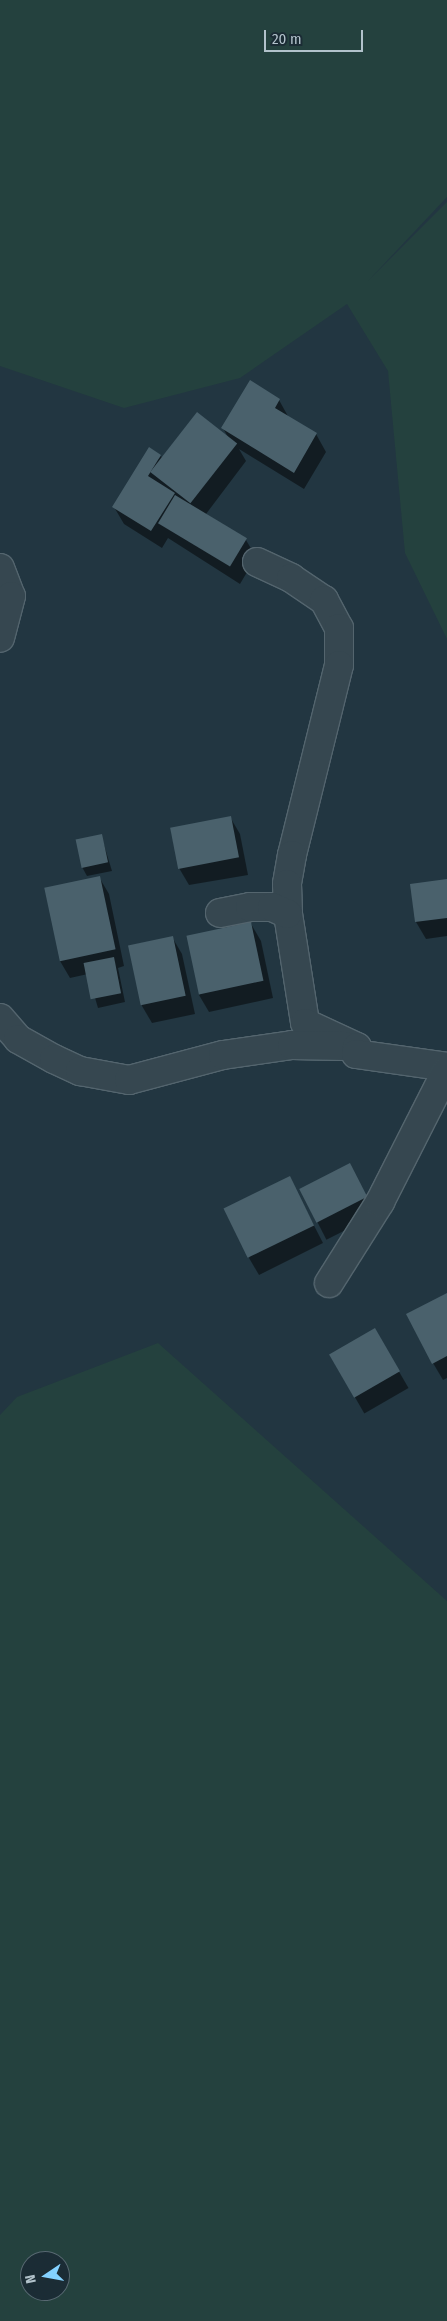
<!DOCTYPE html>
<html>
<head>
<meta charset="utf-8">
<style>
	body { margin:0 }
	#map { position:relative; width:447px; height:2321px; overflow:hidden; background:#223641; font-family:"Fira Sans Condensed",sans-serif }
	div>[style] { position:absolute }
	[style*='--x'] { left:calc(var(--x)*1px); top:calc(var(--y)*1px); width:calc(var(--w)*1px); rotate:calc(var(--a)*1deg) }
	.green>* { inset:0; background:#24413e }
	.shadow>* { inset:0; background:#0007; transform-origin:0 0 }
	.building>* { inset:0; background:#4a616c; transform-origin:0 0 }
	.roads { filter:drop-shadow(1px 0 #54656e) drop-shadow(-1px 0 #54656e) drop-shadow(0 1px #54656e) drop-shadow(0 -1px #54656e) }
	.minor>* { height:28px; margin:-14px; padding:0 14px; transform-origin:14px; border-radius:14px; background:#364750 }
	span { translate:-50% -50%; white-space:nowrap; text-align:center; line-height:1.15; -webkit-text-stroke:5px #1b2c35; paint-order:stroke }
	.north { position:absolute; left:20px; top:2251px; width:50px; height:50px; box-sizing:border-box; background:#1b2c35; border:1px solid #576871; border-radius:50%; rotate:258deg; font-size:14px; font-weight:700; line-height:20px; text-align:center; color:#b2c2cb }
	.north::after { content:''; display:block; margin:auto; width:18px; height:22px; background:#83d1ff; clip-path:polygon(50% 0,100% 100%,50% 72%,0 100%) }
	.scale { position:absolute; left:264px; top:30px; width:99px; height:22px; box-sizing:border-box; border:2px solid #b2c2cb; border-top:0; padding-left:6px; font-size:15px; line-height:18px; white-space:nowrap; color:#b2c2cb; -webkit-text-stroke:4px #1b2c35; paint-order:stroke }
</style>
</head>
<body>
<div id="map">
	<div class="green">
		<i style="clip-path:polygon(0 0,447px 0,447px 197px,368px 281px,447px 202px,447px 639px,405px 553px,388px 371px,347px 304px,240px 378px,124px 408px,0 366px)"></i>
		<i style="clip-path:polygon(evenodd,158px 1343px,447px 1601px,447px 2321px,0 2321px,0 1415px,17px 1397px,158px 1343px,30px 2261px,60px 2261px,60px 2291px,30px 2291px,30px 2261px)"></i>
	</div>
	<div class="shadow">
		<i style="clip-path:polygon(279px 400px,289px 418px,316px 434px,326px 452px,304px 489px,239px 449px,246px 461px,206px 514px,246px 540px,256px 557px,240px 584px,168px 538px,162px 548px,124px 524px,114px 507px,161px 456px,163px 460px,229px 439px,223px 428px)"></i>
		<i style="clip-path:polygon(230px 817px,240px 834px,248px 875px,189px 885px,179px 868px)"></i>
		<i style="clip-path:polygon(101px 835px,112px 871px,87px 876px,82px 867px,77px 840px)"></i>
		<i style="clip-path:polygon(99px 877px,109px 894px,124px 966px,118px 968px,125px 1002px,98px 1008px,88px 974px,70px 978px,60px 961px)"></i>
		<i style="clip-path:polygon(447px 881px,447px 936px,426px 939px,416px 922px)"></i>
		<i style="clip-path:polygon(251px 924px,261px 941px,273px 998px,209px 1012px,199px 995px)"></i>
		<i style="clip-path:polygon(172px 937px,182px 954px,195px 1014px,152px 1023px,142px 1006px,129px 946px)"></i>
		<i style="left:350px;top:1165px;width:56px;height:55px;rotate:63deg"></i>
		<i style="clip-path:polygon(289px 1177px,323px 1243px,259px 1275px,249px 1258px)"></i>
		<i style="clip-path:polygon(447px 1294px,447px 1378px,443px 1380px,433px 1363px)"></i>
		<i style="left:375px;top:1330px;width:67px;height:51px;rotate:60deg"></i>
	</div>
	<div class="building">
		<i style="clip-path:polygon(250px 380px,280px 399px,275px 408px,317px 433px,294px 473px,221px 428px)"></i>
		<i style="left:197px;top:412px;width:51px;height:76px;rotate:38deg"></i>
		<i style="clip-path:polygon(149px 447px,161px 455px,148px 476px,175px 493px,151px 531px,112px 507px)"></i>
		<i style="left:175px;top:495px;width:84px;height:33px;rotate:31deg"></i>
		<i style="left:231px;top:816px;width:42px;height:62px;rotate:79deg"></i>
		<i style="left:102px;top:834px;width:29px;height:27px;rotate:78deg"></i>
		<i style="left:100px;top:876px;width:75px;height:57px;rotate:78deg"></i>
		<i style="clip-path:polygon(447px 879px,447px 918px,415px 922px,410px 884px)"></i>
		<i style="left:251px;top:922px;width:60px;height:66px;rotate:78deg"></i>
		<i style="left:173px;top:936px;width:61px;height:46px;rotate:78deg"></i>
		<i style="left:114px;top:957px;width:37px;height:31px;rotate:79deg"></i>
		<i style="left:350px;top:1163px;width:38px;height:57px;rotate:63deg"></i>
		<i style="left:290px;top:1176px;width:55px;height:74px;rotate:64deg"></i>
		<i style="clip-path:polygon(447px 1293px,447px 1356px,432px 1364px,406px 1314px)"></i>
		<i style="left:375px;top:1328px;width:50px;height:53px;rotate:60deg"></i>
	</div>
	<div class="roads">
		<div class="minor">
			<i style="--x:257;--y:562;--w:38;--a:25"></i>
			<i style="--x:291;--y:578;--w:40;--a:34"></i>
			<i style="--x:324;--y:600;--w:32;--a:62"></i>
			<i style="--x:339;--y:628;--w:37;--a:90"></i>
			<i style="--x:339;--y:665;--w:196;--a:103.9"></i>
			<i style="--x:292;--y:855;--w:29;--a:100"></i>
			<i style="--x:287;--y:884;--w:30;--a:88"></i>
			<i style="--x:288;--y:914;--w:110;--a:81.1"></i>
			<i style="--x:305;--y:1023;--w:57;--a:24.8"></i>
			<i style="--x:0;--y:568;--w:30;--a:69"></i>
			<i style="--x:11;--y:596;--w:43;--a:104.7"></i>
			<i style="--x:220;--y:913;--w:31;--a:-11"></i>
			<i style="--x:250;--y:907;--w:22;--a:0"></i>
			<i style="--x:272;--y:907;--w:17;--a:24"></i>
			<i style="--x:0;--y:1018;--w:28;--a:49"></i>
			<i style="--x:18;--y:1039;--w:41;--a:29.1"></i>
			<i style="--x:54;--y:1059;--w:29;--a:25"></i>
			<i style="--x:80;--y:1071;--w:50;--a:10.4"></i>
			<i style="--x:129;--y:1080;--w:97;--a:-14.9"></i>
			<i style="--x:223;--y:1055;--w:70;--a:-8.2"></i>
			<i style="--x:292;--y:1045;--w:53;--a:1.1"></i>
			<i style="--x:357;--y:1047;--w:7;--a:98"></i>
			<i style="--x:356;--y:1054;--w:92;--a:8.1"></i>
			<i style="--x:329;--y:1283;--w:96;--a:-57.8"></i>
			<i style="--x:380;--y:1202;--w:148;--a:-63.1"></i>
		</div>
	</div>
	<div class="north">N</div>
	<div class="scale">20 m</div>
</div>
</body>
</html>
